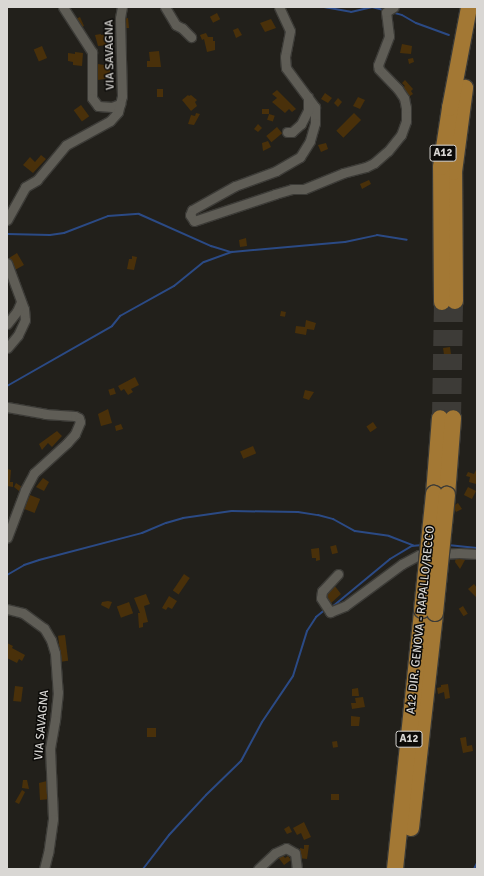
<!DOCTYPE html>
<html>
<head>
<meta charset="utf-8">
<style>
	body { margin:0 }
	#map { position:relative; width:484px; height:876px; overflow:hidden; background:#22201b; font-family:Signika,sans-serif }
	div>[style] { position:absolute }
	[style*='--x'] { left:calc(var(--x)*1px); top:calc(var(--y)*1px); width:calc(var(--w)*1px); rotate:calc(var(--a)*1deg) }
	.stream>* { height:2px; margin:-1px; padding:0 1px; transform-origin:1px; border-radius:1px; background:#2b4a85 }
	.building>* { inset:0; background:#49300a; transform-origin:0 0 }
	.motorway-tunnel>* { height:16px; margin-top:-8px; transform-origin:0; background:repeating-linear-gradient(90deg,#3d3b37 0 16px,transparent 0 24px) }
	.roads { filter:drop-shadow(1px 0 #3c3b37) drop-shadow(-1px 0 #3c3b37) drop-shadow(0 1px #3c3b37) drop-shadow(0 -1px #3c3b37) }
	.minor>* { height:9px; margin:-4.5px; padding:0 4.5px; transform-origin:4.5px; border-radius:4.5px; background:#5f5d56 }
	.motorway>* { height:16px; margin:-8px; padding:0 8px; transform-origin:8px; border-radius:8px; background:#a37834 }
	.bridges { filter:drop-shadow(1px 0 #3c3b37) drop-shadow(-1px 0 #3c3b37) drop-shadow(0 1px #3c3b37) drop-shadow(0 -1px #3c3b37) }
	.motorway-bridge>* { height:16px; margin:-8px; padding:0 8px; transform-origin:8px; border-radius:8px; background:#a37834 }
	span { translate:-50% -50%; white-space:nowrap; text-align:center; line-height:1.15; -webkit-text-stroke:3px #0b0a08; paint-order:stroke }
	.shield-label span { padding:1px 3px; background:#0b0a08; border:1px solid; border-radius:3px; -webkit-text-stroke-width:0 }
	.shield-label { font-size:11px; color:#d9d7d4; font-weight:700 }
	.street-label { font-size:12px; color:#d9d7d4 }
	.frame { position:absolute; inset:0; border:8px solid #d9d7d4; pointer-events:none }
</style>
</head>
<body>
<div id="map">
	<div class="stream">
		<i style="--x:324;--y:7;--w:27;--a:10"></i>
		<i style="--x:351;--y:12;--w:22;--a:-13"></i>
		<i style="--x:372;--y:7;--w:11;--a:15"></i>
		<i style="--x:391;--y:12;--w:11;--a:15"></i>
		<i style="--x:402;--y:15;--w:16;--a:30"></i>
		<i style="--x:416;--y:23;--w:35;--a:20"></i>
		<i style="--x:7;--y:234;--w:43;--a:1.3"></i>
		<i style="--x:50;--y:235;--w:14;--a:-8"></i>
		<i style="--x:64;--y:233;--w:47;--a:-21.1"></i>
		<i style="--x:108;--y:216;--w:31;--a:-4"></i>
		<i style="--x:139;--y:214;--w:79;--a:24"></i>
		<i style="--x:211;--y:246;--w:21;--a:17"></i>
		<i style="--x:7;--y:386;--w:121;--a:-29.7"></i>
		<i style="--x:112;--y:326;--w:13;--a:-51"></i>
		<i style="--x:120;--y:316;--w:62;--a:-29.1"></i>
		<i style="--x:174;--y:286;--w:38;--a:-39"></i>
		<i style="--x:204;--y:262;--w:30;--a:-20"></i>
		<i style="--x:232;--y:252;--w:113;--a:-5.1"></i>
		<i style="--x:345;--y:242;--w:33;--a:-12"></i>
		<i style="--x:377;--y:235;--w:30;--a:9"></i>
		<i style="--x:448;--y:545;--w:29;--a:6"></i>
		<i style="--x:7;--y:575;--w:20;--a:-30"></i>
		<i style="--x:24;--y:565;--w:16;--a:-18"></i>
		<i style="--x:39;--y:560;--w:106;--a:-14.7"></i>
		<i style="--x:142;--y:533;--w:26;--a:-23"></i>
		<i style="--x:166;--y:523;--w:18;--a:-16"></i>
		<i style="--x:183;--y:518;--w:49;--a:-8.1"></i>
		<i style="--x:232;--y:511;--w:66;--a:0.9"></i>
		<i style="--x:298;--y:512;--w:20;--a:9"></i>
		<i style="--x:318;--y:515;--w:16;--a:15"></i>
		<i style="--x:333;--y:519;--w:25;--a:29"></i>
		<i style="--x:355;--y:531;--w:34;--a:8"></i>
		<i style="--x:389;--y:536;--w:26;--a:21"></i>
		<i style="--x:332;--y:607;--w:75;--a:-39.6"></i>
		<i style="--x:390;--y:559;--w:26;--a:-31"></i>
		<i style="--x:412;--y:546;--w:10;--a:-6"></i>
		<i style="--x:143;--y:869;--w:43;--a:-52.6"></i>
		<i style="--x:169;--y:835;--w:54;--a:-47.2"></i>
		<i style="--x:206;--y:795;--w:49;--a:-44.2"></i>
		<i style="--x:241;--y:761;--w:44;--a:-61.7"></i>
		<i style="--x:262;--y:722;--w:55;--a:-56"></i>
		<i style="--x:293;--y:676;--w:47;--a:-72.7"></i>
		<i style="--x:307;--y:631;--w:17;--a:-57"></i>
		<i style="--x:316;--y:617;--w:13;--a:-39"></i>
		<i style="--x:474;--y:869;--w:7;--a:-63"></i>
	</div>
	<div class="building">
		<i style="left:217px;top:13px;width:7px;height:8px;rotate:63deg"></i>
		<i style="clip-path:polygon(80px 17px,84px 26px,80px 28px,74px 20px)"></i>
		<i style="clip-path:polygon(128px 18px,129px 28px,122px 28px,122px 19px)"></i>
		<i style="clip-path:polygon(271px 19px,276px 28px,265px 32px,260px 23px)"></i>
		<i style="clip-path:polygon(238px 28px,242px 35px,236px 38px,233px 30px)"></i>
		<i style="clip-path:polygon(206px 33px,208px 37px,213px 37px,213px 41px,215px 41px,215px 50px,207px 52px,204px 39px,202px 40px,200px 35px)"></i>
		<i style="clip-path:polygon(101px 34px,101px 35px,106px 34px,108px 45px,98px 46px,95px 35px)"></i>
		<i style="clip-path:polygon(402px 44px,412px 46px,411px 54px,400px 53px)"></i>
		<i style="left:42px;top:46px;width:13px;height:9px;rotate:67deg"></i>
		<i style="clip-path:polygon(159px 51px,161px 67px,147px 67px,147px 61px,150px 61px,149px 52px)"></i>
		<i style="clip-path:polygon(75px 52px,83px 53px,82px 66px,73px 65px,73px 62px,68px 61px,68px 53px,75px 54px)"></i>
		<i style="clip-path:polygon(413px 58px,414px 62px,409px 64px,408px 59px)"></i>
		<i style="clip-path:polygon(98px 64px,110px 66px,110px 78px,98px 80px)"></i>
		<i style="clip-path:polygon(405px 80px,413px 89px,411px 91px,413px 94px,410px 96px,402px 88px,405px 86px,402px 83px)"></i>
		<i style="left:157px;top:89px;width:6px;height:8px"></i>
		<i style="clip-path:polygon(277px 90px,296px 109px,292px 112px,289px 109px,285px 113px,272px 102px,277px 98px,272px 94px)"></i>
		<i style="clip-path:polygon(325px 93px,332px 98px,328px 103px,321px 99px)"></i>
		<i style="clip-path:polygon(188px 95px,189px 96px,191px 95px,197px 100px,195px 102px,197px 106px,191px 111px,182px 100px)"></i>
		<i style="clip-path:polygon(358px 97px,365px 100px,360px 109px,353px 106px)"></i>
		<i style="clip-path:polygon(338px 98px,342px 102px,338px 107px,334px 103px)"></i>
		<i style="left:81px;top:105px;width:14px;height:9px;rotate:54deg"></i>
		<i style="left:262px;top:109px;width:7px;height:5px"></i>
		<i style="clip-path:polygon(196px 113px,200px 114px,194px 125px,188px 124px,191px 115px,195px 116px)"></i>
		<i style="left:354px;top:113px;width:10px;height:25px;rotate:45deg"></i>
		<i style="left:269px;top:114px;width:6px;height:6px;rotate:18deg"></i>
		<i style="clip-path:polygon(258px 124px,262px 128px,258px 132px,254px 129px)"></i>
		<i style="left:277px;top:127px;width:8px;height:14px;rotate:50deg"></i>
		<i style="clip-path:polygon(268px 141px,271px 147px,263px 151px,262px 143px)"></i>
		<i style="clip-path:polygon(326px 143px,328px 149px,321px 152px,318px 145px)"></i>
		<i style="clip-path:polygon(41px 155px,46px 159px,33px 173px,23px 165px,30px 157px,35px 162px)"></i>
		<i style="clip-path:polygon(369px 180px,371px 184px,362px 189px,360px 184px)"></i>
		<i style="clip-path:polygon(246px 238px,247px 246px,240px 247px,239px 240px)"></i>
		<i style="clip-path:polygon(17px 253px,24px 265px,13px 271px,10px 264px,12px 262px,9px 258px)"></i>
		<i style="clip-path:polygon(132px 256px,137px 257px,134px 270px,127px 269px,129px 259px,132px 259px)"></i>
		<i style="left:281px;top:311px;width:5px;height:5px;rotate:11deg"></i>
		<i style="clip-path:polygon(306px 320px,316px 323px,314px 330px,307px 329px,306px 335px,295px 333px,296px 326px,305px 327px)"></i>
		<i style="left:450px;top:347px;width:7px;height:7px;rotate:82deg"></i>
		<i style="clip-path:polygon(135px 377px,139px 385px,131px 389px,133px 392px,128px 395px,124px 389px,121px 391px,118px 386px)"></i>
		<i style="left:114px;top:388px;width:6px;height:6px;rotate:72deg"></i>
		<i style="clip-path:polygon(305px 390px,314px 392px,309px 400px,303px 398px)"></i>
		<i style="clip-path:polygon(108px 409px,112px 423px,101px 426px,98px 414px)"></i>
		<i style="left:373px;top:422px;width:7px;height:8px;rotate:56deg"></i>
		<i style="clip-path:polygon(121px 424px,123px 429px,116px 431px,115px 426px)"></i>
		<i style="clip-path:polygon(57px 431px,62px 436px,52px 447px,48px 443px,42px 450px,39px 444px)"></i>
		<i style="left:253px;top:446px;width:8px;height:14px;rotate:67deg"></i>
		<i style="clip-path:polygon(7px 469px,11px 470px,10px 482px,13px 482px,13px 487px,7px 486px)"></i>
		<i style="clip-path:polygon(476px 470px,477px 481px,476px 484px,469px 482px,470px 477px,466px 476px,468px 472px,474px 474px)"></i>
		<i style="clip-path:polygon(43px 478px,49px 482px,44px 491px,36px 487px)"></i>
		<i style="clip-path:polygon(16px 483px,22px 487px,19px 491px,14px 487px)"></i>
		<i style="left:468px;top:487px;width:9px;height:9px;rotate:27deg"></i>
		<i style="left:30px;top:495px;width:11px;height:15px;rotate:22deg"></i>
		<i style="clip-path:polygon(458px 503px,462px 509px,456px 512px,453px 506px)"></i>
		<i style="left:336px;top:545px;width:8px;height:6px;rotate:76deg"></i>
		<i style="clip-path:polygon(319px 548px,320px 560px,316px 561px,316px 558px,312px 558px,311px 549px)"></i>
		<i style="clip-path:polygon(456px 557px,465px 560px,460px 569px,455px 562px)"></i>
		<i style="left:184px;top:574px;width:7px;height:20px;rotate:34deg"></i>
		<i style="clip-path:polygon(474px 584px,477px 588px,476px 597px,468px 589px)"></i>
		<i style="clip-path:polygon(334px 585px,341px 594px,329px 605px,325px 600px,328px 598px,325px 595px)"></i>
		<i style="clip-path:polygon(146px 594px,150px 604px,144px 606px,148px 622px,143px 623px,143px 627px,139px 628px,138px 613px,140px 613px,134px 598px)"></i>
		<i style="clip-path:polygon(169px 596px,177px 601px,172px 609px,168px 607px,166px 610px,162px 608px)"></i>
		<i style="clip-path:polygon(108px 601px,112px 602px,109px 609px,101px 605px,102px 602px)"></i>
		<i style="left:129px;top:602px;width:12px;height:13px;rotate:70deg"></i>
		<i style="left:463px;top:606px;width:9px;height:5px;rotate:58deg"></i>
		<i style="left:65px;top:635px;width:26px;height:7px;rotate:83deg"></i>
		<i style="clip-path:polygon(7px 643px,13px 646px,12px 648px,25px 655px,22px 661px,19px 659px,17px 663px,7px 658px)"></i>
		<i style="clip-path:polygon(448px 684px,450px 698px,445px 699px,444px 692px,438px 694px,437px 688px,441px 687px,441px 685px)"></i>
		<i style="left:15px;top:686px;width:8px;height:15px;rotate:7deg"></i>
		<i style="clip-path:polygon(358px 688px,359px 696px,352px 696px,352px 689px)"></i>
		<i style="clip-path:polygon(363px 697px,365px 707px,352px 709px,351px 703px,356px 703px,355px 698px)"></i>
		<i style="clip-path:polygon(351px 716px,360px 717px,359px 726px,351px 726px)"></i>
		<i style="left:147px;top:728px;width:9px;height:9px"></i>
		<i style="clip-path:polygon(466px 737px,467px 746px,472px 745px,473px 751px,463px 753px,460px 738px)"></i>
		<i style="left:337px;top:741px;width:6px;height:5px;rotate:81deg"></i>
		<i style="clip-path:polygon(23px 780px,27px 780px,29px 789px,22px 788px)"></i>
		<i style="clip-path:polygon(47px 781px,50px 799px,40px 800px,39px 783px)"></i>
		<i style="clip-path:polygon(22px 790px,25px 792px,19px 804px,15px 802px)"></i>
		<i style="left:331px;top:794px;width:8px;height:6px"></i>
		<i style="clip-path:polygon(304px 822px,311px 837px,304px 840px,301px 833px,297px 835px,293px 828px)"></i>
		<i style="clip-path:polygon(289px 826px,292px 832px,287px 834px,284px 829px)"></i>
		<i style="clip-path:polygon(304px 845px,309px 845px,307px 859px,299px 858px,300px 848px,304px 849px)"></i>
		<i style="clip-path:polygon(282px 854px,285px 858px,288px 856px,291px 860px,284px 865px,278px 857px)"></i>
	</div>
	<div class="motorway-tunnel">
		<i style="--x:440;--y:418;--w:116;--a:-89"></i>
		<i style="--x:453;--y:418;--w:117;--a:-89"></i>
	</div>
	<div class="roads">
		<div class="minor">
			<i style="--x:63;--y:7;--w:54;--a:57.2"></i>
			<i style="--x:92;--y:52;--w:46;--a:90"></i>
			<i style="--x:92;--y:98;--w:10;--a:53"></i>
			<i style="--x:98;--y:106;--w:14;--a:4"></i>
			<i style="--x:112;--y:107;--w:9;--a:-21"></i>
			<i style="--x:165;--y:7;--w:21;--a:59"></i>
			<i style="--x:176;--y:25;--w:7;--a:27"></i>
			<i style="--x:182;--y:28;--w:13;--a:45"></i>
			<i style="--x:279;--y:7;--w:26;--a:65"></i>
			<i style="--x:290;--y:31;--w:26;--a:101"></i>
			<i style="--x:285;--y:57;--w:11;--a:85"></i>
			<i style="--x:286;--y:68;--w:49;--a:53.4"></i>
			<i style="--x:315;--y:107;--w:16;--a:90"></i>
			<i style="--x:315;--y:123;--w:19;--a:106"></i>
			<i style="--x:310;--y:141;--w:19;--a:122"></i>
			<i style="--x:300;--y:157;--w:28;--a:150"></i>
			<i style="--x:276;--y:171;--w:44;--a:159.9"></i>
			<i style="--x:235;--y:186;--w:49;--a:150.8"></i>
			<i style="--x:192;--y:210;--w:5;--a:112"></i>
			<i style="--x:190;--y:215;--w:7;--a:56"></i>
			<i style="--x:194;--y:221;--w:85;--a:-18.4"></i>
			<i style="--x:275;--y:194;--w:18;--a:-16"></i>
			<i style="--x:292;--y:189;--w:12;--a:0"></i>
			<i style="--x:304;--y:189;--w:42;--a:-22.3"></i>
			<i style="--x:343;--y:173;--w:24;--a:-15"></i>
			<i style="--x:366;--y:167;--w:9;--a:-27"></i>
			<i style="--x:374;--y:163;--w:18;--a:-41"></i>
			<i style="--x:388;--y:151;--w:21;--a:-51"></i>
			<i style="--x:401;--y:135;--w:15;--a:-70"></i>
			<i style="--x:406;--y:121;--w:13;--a:-90"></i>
			<i style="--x:406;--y:108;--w:10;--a:-101"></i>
			<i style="--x:404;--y:98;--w:11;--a:-124"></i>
			<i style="--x:398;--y:89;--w:28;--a:-134"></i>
			<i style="--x:379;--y:69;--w:4;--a:-104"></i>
			<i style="--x:378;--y:65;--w:31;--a:-69"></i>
			<i style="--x:389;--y:36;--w:24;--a:-97"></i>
			<i style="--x:386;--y:12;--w:9;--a:-32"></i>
			<i style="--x:287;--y:132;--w:5;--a:0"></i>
			<i style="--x:292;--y:132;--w:12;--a:-42"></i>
			<i style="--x:301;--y:124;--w:16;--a:-63"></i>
			<i style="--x:308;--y:110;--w:13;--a:-90"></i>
			<i style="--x:7;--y:220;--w:38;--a:-61"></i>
			<i style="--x:25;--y:187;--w:14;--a:-30"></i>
			<i style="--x:37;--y:180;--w:45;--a:-50.4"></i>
			<i style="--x:66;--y:145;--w:50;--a:-28.6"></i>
			<i style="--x:110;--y:121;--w:12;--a:-48"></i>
			<i style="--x:118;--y:112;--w:16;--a:-76"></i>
			<i style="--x:122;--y:96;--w:78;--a:-91.5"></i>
			<i style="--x:120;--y:18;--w:11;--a:-80"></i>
			<i style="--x:7;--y:263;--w:49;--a:69.7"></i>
			<i style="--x:24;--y:309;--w:11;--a:85"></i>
			<i style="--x:25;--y:320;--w:17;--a:115"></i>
			<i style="--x:18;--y:335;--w:17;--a:130"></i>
			<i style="--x:7;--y:324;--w:16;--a:-52"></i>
			<i style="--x:17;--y:311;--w:10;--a:-66"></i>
			<i style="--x:7;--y:407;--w:39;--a:10"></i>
			<i style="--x:45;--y:414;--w:30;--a:4"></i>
			<i style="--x:75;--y:416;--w:4;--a:27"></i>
			<i style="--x:79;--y:418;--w:4;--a:76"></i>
			<i style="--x:80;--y:422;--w:13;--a:113"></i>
			<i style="--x:75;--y:434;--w:12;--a:132"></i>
			<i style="--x:67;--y:443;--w:45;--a:137.7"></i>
			<i style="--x:34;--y:473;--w:19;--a:118"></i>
			<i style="--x:25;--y:490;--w:51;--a:110.6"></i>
			<i style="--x:338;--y:574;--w:23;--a:133"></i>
			<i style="--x:322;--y:591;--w:7;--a:98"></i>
			<i style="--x:321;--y:598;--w:17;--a:57"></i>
			<i style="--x:330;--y:612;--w:16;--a:-22"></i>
			<i style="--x:345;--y:606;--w:71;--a:-36.4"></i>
			<i style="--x:402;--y:564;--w:19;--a:-28"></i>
			<i style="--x:419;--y:555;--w:40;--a:-2.9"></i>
			<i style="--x:459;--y:553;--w:18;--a:3"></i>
			<i style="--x:7;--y:609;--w:16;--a:14"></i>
			<i style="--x:23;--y:613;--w:26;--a:36"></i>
			<i style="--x:44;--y:628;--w:14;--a:60"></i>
			<i style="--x:51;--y:640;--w:14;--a:73"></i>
			<i style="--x:55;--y:653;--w:39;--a:86"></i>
			<i style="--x:58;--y:692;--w:28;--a:96"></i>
			<i style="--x:55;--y:720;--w:29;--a:100"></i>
			<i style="--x:50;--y:749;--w:70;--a:87.5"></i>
			<i style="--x:53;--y:819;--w:34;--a:98"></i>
			<i style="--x:48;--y:853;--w:16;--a:104"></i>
			<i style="--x:258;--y:869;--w:23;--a:-43"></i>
			<i style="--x:275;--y:853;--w:12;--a:-24"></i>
			<i style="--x:286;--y:848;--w:10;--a:29"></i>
			<i style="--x:295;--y:853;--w:16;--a:83"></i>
		</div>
		<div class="motorway">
			<i style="--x:455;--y:301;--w:129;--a:-90.4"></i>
			<i style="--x:454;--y:172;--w:85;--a:-82.5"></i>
			<i style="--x:442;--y:302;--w:135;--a:-90.4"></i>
			<i style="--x:441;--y:167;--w:60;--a:-81.3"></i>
			<i style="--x:450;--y:108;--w:103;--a:-79.3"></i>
			<i style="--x:434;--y:494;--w:76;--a:-85.5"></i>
			<i style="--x:447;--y:495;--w:77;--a:-85.5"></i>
			<i style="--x:411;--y:828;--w:216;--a:-83.6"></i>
			<i style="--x:395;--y:869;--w:260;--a:-84"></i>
		</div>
	</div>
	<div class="bridges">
		<div class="motorway-bridge">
			<i style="--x:422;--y:610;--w:117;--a:-84.1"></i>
			<i style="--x:435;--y:613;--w:119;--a:-84.2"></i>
		</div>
	</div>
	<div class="shield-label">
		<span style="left:443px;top:153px">A12</span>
		<span style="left:409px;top:739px">A12</span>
	</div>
	<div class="street-label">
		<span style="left:110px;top:55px;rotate:-91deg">VIA SAVAGNA</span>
		<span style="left:421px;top:620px;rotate:-84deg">A12 DIR. GENOVA - RAPALLO/RECCO</span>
		<span style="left:42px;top:725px;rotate:-85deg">VIA SAVAGNA</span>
	</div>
	<div class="frame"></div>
</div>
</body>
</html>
